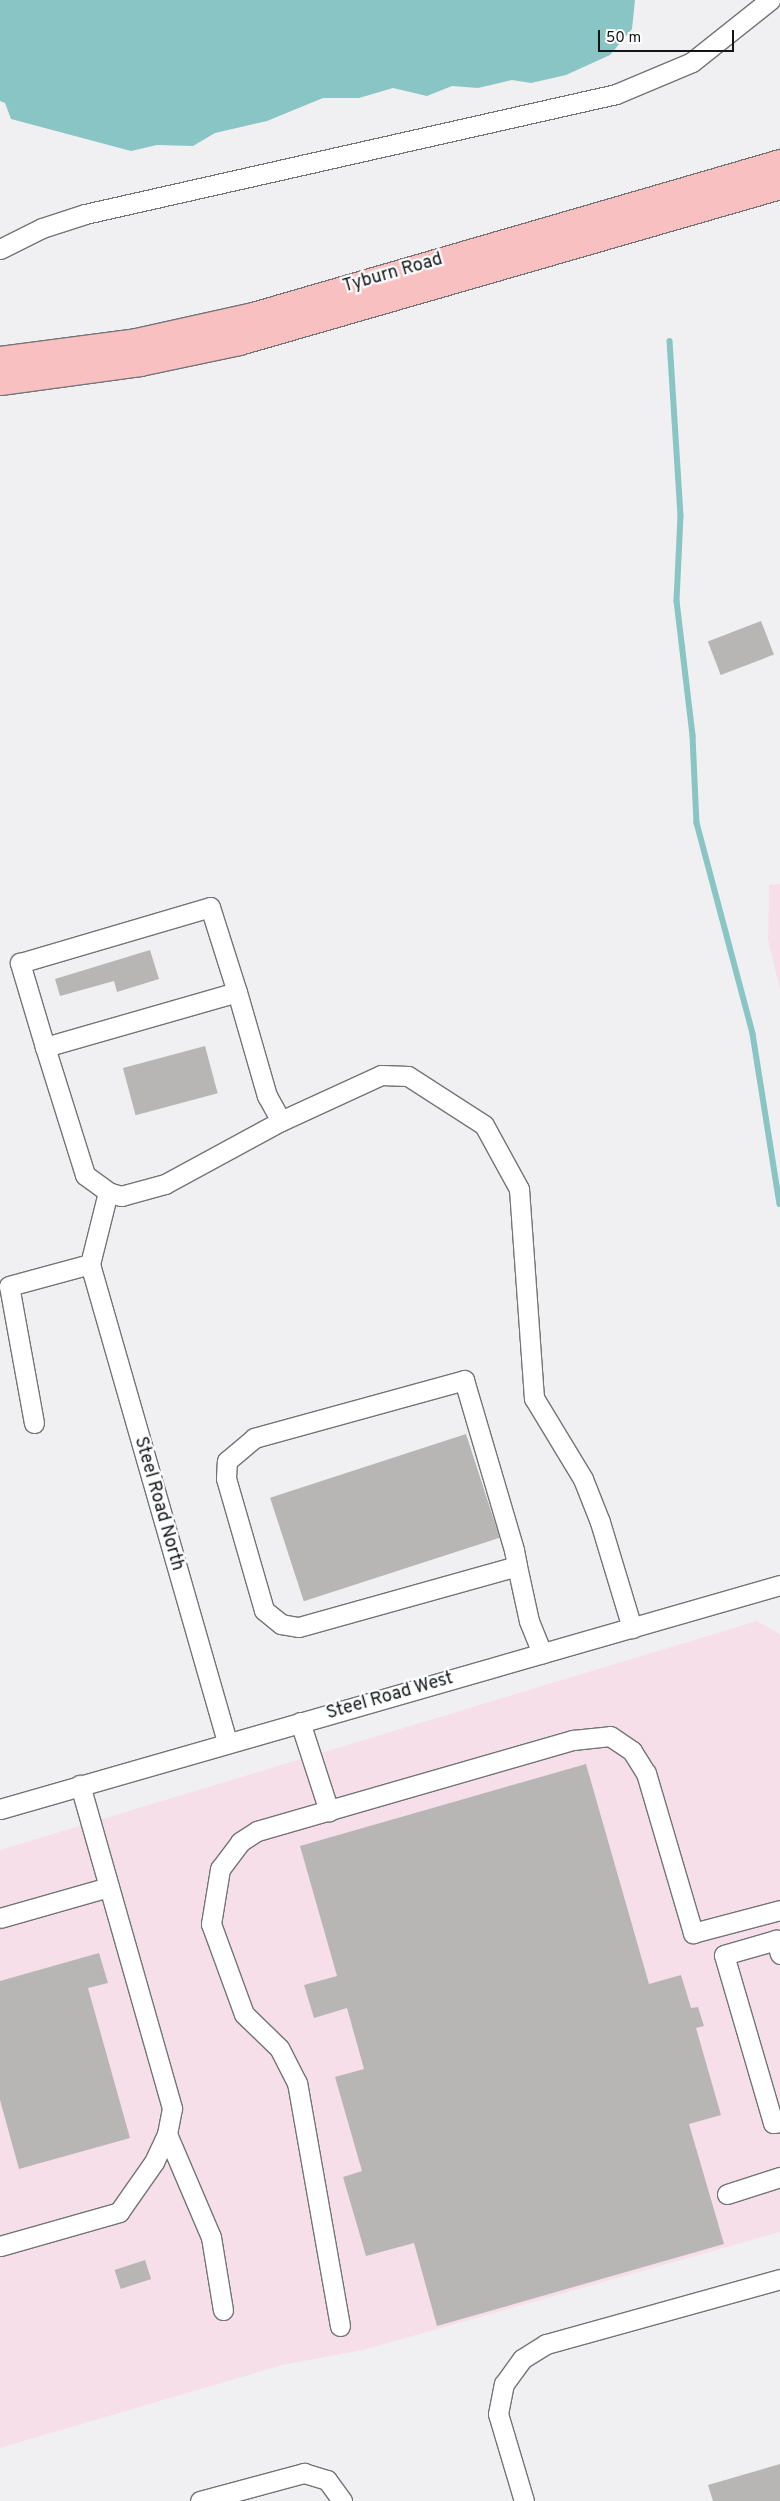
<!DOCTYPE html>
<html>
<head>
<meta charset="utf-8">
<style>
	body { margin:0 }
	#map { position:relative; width:780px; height:2501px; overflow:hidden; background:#f0f0f2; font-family:Overpass,sans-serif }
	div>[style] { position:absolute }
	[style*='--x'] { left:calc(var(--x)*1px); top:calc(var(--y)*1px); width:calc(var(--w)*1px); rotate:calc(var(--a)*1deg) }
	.industrial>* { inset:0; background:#f7dfea }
	.water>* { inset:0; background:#8ac5c5 }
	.stream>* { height:5.5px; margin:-2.75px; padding:0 2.75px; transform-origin:2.75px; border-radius:2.75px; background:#8ac5c5 }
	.building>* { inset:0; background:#b8b6b5; transform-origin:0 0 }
	.roads { filter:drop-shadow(1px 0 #737476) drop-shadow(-1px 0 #737476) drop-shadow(0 1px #737476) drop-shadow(0 -1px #737476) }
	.minor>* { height:19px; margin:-9.5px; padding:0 9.5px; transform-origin:9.5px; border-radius:9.5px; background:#fff }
	.major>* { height:25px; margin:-12.5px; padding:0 12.5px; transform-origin:12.5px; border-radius:12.5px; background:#f9c0c2 }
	span { translate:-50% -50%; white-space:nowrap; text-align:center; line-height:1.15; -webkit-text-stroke:4.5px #fdfeff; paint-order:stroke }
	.street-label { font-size:18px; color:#141515 }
	.scale { position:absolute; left:598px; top:30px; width:136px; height:22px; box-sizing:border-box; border:2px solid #141515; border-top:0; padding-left:6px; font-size:15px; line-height:18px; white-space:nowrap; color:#141515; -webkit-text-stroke:4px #fdfeff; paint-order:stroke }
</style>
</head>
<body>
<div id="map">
	<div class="industrial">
		<i style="clip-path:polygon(780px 884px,780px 990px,768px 940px,769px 885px)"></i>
		<i style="clip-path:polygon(757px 1621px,780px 1634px,780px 2232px,363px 2350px,282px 2365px,0 2448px,0 1850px)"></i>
	</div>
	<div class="water">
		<i style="clip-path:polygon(0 0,635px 0,632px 29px,610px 55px,566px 75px,531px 83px,512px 80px,478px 88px,452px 86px,427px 96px,393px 88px,359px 98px,323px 98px,267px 121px,215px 133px,193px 146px,157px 145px,131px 151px,11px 119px,5px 103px,0 101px)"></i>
	</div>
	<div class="stream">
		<i style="--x:670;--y:341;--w:175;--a:86.4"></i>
		<i style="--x:681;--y:516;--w:85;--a:92.7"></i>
		<i style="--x:677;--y:601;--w:136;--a:83.2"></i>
		<i style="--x:693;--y:736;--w:87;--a:87.4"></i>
		<i style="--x:697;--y:823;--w:218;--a:75.1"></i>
		<i style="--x:753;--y:1034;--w:172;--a:81"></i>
	</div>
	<div class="building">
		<i style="left:761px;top:621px;width:36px;height:57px;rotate:69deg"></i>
		<i style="clip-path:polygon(150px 950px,159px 979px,117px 992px,114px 981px,60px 996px,55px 979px)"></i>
		<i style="left:205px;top:1046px;width:49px;height:85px;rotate:75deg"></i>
		<i style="left:466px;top:1434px;width:109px;height:206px;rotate:72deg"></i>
		<i style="clip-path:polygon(586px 1764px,649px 1984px,681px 1975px,691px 2008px,698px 2007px,704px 2026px,696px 2028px,721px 2115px,689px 2124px,724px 2244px,437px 2326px,414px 2243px,366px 2256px,343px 2177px,362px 2171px,335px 2077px,364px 2069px,347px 2008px,314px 2018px,304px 1985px,337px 1976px,300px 1846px)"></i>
		<i style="clip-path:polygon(99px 1953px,108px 1983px,88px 1988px,130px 2138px,19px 2169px,0 2100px,0 1981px)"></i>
		<i style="left:145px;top:2260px;width:20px;height:32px;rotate:72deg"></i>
		<i style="clip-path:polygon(780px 2464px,780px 2501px,713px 2501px,708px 2485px)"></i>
	</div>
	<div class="roads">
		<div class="minor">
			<i style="--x:0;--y:249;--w:47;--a:-26.6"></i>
			<i style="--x:42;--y:228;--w:45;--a:-18"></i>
			<i style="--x:85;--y:214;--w:544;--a:-12.73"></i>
			<i style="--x:616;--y:94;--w:82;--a:-22.8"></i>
			<i style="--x:692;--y:62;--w:100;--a:-38.5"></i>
			<i style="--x:45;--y:1047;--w:88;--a:-106.6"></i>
			<i style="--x:20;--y:963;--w:198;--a:-16.4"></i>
			<i style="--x:210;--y:907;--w:89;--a:72.4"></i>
			<i style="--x:281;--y:1121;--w:110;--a:-24.7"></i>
			<i style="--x:381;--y:1075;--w:27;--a:2"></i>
			<i style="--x:408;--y:1076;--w:90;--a:32.8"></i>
			<i style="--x:484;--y:1125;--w:73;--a:61.3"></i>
			<i style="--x:519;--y:1189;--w:210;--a:85.9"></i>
			<i style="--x:534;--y:1398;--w:95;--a:58.8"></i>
			<i style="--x:583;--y:1479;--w:46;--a:68.4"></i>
			<i style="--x:600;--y:1522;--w:111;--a:73.2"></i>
			<i style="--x:108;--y:1192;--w:14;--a:17"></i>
			<i style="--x:121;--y:1196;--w:46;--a:-15.3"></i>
			<i style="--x:165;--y:1184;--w:132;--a:-28.5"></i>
			<i style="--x:281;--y:1121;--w:29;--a:-119"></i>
			<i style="--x:267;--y:1096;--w:108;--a:-106.1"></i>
			<i style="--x:237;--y:992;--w:200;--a:164"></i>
			<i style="--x:45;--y:1047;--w:134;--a:72.6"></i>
			<i style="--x:85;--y:1175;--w:29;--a:36"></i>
			<i style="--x:108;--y:1192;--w:74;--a:104"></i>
			<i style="--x:90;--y:1264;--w:498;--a:74"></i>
			<i style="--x:34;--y:1423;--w:139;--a:-100.3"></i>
			<i style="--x:9;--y:1286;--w:84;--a:-15.2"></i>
			<i style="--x:517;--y:1566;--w:227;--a:164.4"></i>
			<i style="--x:298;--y:1627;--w:17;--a:-170"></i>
			<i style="--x:281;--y:1624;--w:22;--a:-141"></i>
			<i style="--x:264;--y:1610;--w:137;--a:-106.1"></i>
			<i style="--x:226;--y:1478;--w:17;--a:-87"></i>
			<i style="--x:227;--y:1461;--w:35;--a:-40"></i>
			<i style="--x:254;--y:1438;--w:218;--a:-15.4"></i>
			<i style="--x:464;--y:1380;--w:177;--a:73.6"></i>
			<i style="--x:514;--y:1550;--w:16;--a:79"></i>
			<i style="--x:517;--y:1566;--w:56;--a:77.7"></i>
			<i style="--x:529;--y:1621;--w:35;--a:68"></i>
			<i style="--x:300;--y:1722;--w:94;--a:72"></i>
			<i style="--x:0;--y:1809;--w:812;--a:-16.02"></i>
			<i style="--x:0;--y:1918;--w:113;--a:-15.9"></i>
			<i style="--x:780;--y:1954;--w:15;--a:-106"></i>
			<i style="--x:776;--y:1940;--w:54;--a:163.9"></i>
			<i style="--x:724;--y:1955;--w:175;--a:73.7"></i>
			<i style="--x:773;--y:2123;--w:7;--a:-8"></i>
			<i style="--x:167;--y:2134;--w:112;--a:66.9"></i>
			<i style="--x:211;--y:2237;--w:74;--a:80.7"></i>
			<i style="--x:727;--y:2194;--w:56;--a:-17.8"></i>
			<i style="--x:0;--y:2246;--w:124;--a:-15.9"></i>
			<i style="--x:119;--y:2212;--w:61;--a:-55"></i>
			<i style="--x:154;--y:2162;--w:31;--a:-65"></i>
			<i style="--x:167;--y:2134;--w:26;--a:-79"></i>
			<i style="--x:172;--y:2108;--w:336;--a:-105.9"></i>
			<i style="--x:340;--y:2326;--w:247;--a:-100"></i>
			<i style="--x:297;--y:2083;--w:39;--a:-117"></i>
			<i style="--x:279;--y:2048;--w:49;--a:-135.8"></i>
			<i style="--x:244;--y:2014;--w:96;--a:-110.1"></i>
			<i style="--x:211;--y:1924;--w:56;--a:-80.7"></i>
			<i style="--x:220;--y:1869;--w:34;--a:-53"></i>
			<i style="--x:240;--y:1842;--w:20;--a:-33"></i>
			<i style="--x:257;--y:1831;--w:329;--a:-16.1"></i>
			<i style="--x:573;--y:1740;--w:37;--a:-6"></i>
			<i style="--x:610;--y:1736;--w:27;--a:34"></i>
			<i style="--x:632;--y:1751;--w:26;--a:58"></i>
			<i style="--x:646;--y:1773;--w:167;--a:73.6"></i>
			<i style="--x:693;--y:1933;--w:90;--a:-14.8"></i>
			<i style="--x:200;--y:2501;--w:108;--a:-15.1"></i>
			<i style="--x:304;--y:2473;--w:24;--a:17"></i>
			<i style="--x:327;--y:2480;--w:26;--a:54"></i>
			<i style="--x:524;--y:2501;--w:91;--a:-106.6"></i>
			<i style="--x:498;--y:2414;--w:31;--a:-79"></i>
			<i style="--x:504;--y:2384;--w:31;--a:-54"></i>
			<i style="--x:522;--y:2359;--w:28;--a:-32"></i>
			<i style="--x:546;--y:2344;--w:243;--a:-15.5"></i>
		</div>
		<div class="major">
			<i style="--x:0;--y:359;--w:137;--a:-7.5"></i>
			<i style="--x:136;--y:341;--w:120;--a:-12.5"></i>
			<i style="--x:253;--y:315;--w:549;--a:-16.19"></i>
			<i style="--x:0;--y:382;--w:141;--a:-7.7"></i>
			<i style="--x:140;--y:363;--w:101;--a:-12"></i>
			<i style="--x:239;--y:342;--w:563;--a:-16.09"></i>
		</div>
	</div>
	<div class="street-label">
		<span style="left:393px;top:274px;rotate:-16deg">Tyburn Road</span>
		<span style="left:158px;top:1504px;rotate:74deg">Steel Road North</span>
		<span style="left:390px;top:1697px;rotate:-16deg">Steel Road West</span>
	</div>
	<div class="scale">50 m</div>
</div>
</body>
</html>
